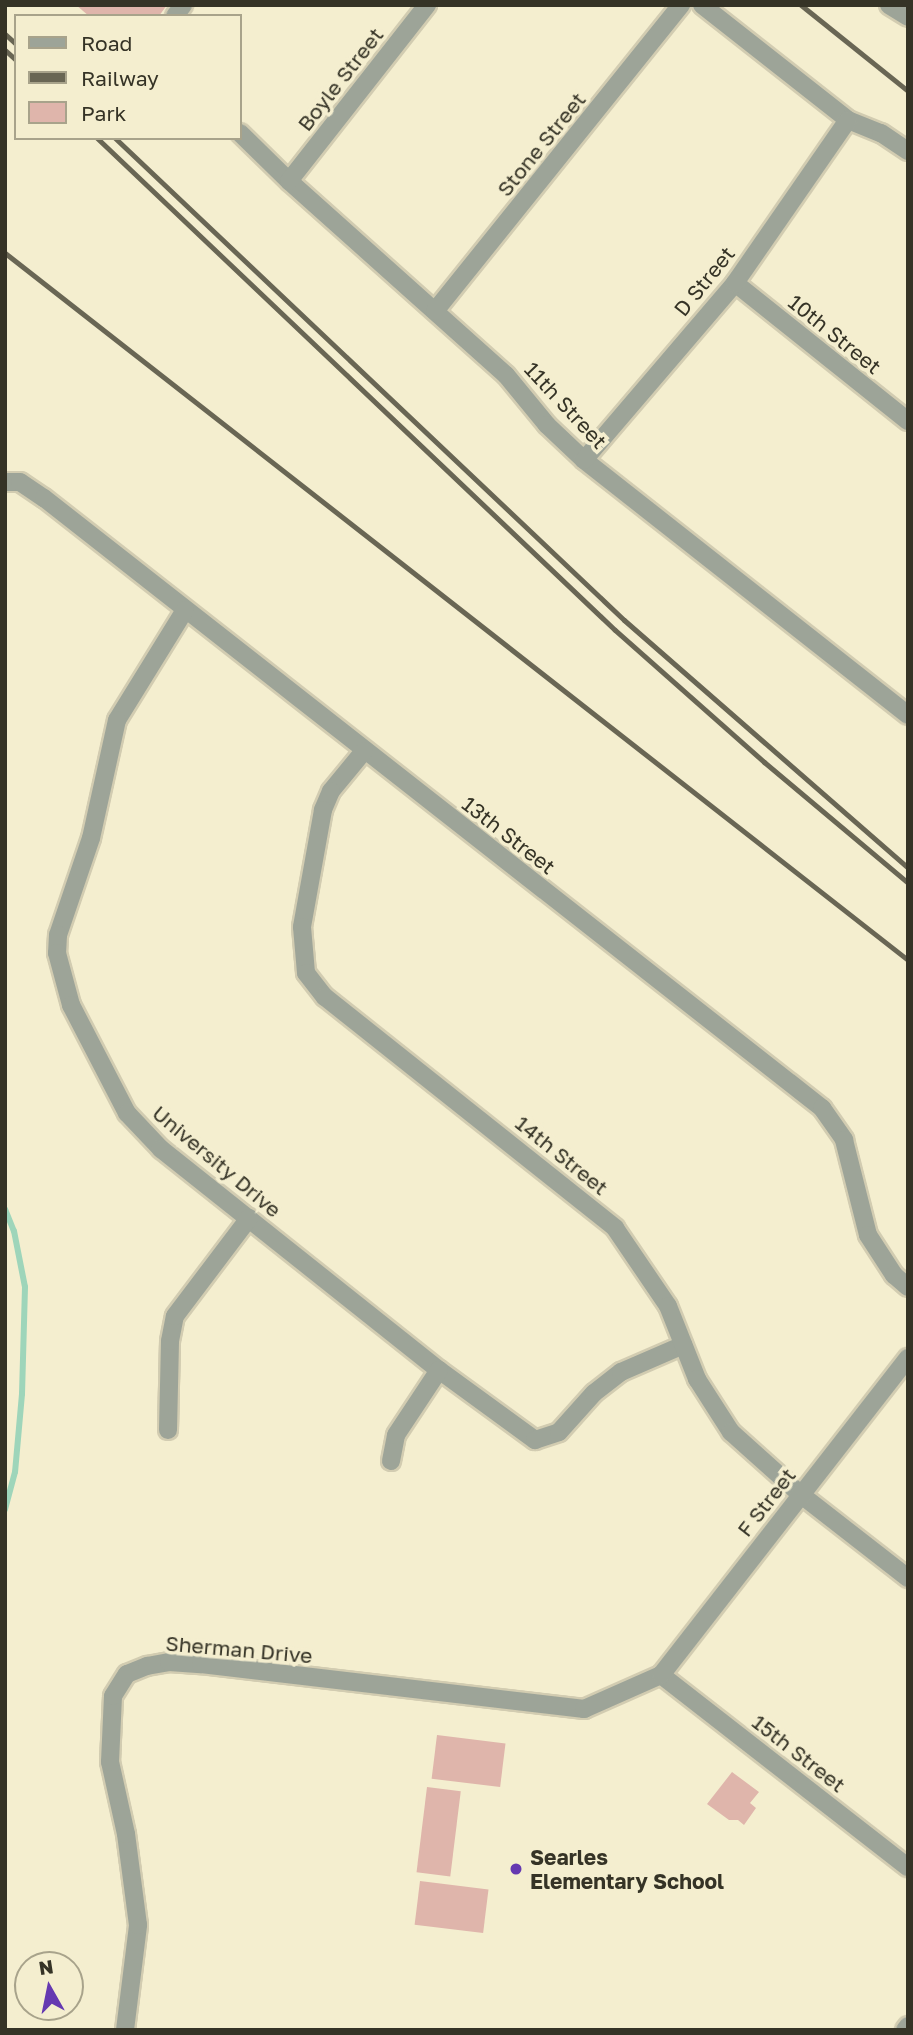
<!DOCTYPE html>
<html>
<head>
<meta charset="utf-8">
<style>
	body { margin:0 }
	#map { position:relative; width:913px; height:2035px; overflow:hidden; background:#f4eecf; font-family:"Golos Text",sans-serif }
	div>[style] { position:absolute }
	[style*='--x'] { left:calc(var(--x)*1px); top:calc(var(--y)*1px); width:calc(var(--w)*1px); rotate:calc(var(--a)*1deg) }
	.green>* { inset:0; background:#dfb5ab; transform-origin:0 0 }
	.stream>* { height:6px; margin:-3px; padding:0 3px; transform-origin:3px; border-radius:3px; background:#9ed5ba }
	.roads { filter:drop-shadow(2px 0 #d2ccb1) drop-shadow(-2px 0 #d2ccb1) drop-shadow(0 2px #d2ccb1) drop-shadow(0 -2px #d2ccb1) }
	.minor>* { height:18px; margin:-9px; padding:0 9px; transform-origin:9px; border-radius:9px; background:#9da498 }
	.rail>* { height:5px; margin:-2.5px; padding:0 2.5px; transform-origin:2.5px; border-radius:2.5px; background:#696654 }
	.dots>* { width:19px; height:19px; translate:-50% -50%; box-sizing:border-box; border:4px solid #f4eecf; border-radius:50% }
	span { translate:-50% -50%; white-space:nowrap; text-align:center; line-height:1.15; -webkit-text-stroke:7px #f4eecf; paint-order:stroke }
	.street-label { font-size:21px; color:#353326 }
	.poi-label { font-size:21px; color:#353326; font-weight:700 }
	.left { translate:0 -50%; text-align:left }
	.frame { position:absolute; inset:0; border:7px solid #353326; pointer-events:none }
	.legend { position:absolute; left:14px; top:14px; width:228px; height:126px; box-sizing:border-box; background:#f4eecf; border:2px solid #a8a38b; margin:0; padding:9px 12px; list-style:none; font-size:21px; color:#353326 }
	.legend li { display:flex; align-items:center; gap:14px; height:35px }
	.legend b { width:35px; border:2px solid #a8a38b }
	.north { position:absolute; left:14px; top:1951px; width:70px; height:70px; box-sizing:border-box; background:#f4eecf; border:2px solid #a8a38b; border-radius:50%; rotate:351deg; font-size:19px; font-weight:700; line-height:28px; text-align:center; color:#353326 }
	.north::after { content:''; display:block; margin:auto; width:24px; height:32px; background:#6539b1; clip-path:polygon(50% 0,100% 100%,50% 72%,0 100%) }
</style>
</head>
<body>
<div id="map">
	<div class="green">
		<i style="clip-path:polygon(76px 5px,167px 5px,159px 16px,89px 16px)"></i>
		<i style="left:437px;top:1735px;width:69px;height:44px;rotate:7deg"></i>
		<i style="clip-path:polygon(732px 1772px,759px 1792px,750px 1803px,756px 1808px,744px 1825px,738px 1820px,729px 1820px,707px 1804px)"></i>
		<i style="left:427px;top:1787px;width:34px;height:86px;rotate:7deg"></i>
		<i style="left:420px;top:1881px;width:69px;height:44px;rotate:7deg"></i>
	</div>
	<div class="stream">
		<i style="--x:5;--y:1209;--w:24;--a:68"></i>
		<i style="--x:14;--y:1231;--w:57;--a:78.9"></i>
		<i style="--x:25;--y:1287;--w:107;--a:91.6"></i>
		<i style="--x:22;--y:1394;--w:78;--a:95.1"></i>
		<i style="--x:15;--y:1472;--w:39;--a:105"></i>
	</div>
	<div class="roads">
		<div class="minor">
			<i style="--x:702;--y:5;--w:186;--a:38.2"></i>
			<i style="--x:848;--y:120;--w:35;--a:22"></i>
			<i style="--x:881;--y:133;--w:32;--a:34"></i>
			<i style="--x:889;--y:5;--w:22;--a:32"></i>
			<i style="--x:175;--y:16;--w:14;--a:-54"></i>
			<i style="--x:240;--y:133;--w:69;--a:44.4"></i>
			<i style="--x:289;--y:181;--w:291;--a:41.8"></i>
			<i style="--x:506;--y:375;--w:65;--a:50.6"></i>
			<i style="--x:547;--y:425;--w:51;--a:43.4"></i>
			<i style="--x:584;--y:460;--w:412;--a:38.2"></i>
			<i style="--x:289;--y:181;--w:224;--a:-51.9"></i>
			<i style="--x:735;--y:283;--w:221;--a:38.6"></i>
			<i style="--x:435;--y:311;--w:393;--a:-51.2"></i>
			<i style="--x:584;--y:460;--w:233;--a:-49.5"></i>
			<i style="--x:735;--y:283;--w:198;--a:-55.3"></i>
			<i style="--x:5;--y:482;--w:15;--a:0"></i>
			<i style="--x:20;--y:482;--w:29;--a:34"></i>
			<i style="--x:44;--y:498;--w:989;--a:38.1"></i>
			<i style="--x:822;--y:1108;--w:39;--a:55"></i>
			<i style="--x:844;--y:1140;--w:98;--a:75.8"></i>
			<i style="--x:868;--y:1235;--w:48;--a:57"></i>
			<i style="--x:894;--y:1275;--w:18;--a:41"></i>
			<i style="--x:185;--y:610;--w:129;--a:121.7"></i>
			<i style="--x:117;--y:720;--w:121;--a:102.4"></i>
			<i style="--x:91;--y:838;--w:102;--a:108.8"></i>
			<i style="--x:58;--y:935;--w:18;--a:93"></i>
			<i style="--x:57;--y:953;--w:54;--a:74.9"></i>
			<i style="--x:71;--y:1005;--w:122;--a:62.6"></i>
			<i style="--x:127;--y:1113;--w:50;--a:46.6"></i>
			<i style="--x:161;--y:1149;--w:355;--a:38.5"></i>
			<i style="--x:439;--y:1370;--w:119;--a:36.1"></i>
			<i style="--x:535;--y:1440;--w:25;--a:-18"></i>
			<i style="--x:559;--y:1432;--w:52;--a:-48.1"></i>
			<i style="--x:594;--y:1393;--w:34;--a:-38"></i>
			<i style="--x:621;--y:1372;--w:68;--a:-23.5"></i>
			<i style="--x:364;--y:751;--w:52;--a:129.5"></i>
			<i style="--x:331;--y:791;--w:21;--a:113"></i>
			<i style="--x:323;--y:810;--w:119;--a:100.2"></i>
			<i style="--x:302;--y:927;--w:46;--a:85"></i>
			<i style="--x:306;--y:973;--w:31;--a:52"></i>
			<i style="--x:325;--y:997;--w:371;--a:38.5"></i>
			<i style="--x:615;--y:1228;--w:94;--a:55.8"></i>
			<i style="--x:668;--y:1306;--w:79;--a:68.3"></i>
			<i style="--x:697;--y:1379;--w:63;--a:57.3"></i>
			<i style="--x:731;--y:1432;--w:93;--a:41.9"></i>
			<i style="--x:800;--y:1494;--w:137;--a:37.9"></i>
			<i style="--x:168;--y:1430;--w:89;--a:-88.7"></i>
			<i style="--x:170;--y:1341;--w:25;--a:-79"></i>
			<i style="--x:175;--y:1316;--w:123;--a:-52.9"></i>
			<i style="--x:391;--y:1461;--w:26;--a:-79"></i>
			<i style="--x:396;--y:1435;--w:78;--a:-56.5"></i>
			<i style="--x:661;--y:1675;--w:313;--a:37.9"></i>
			<i style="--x:125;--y:2030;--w:106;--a:-82.9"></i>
			<i style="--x:138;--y:1925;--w:92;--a:-97.5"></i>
			<i style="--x:126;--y:1834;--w:74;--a:-102.5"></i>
			<i style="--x:110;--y:1762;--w:66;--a:-87.4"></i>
			<i style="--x:113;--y:1696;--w:26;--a:-58"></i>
			<i style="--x:127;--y:1674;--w:22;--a:-22"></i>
			<i style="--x:147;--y:1666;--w:22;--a:-10"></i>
			<i style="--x:169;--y:1662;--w:32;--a:4"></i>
			<i style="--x:201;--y:1664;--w:386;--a:6.7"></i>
			<i style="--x:584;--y:1709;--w:84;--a:-23.8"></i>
			<i style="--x:661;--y:1675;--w:402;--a:-52.1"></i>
			<i style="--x:905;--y:2030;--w:5;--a:-53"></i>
		</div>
	</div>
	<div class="rail">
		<i style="--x:801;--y:5;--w:137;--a:38.8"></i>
		<i style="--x:5;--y:34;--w:15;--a:42"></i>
		<i style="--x:5;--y:50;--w:15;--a:42"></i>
		<i style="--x:97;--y:138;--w:714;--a:43.53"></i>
		<i style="--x:615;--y:630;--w:199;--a:41.5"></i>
		<i style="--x:764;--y:762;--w:188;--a:40"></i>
		<i style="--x:115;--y:138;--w:701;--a:43.44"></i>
		<i style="--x:624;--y:620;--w:377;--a:41.1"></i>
		<i style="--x:5;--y:253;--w:1147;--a:38.06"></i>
	</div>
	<div class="dots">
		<i style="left:516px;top:1869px;background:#6539b1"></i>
	</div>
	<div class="street-label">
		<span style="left:340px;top:79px;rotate:-52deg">Boyle Street</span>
		<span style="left:541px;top:144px;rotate:-51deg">Stone Street</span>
		<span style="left:704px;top:281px;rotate:-51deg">D Street</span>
		<span style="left:835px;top:334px;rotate:39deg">10th Street</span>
		<span style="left:566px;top:405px;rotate:47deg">11th Street</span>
		<span style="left:509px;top:835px;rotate:38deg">13th Street</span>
		<span style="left:562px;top:1155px;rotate:39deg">14th Street</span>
		<span style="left:217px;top:1161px;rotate:40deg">University Drive</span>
		<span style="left:766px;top:1502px;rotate:-52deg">F Street</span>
		<span style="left:239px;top:1649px;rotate:5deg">Sherman Drive</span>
		<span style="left:799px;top:1753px;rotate:38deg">15th Street</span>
	</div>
	<div class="poi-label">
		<span class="left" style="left:530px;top:1869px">Searles<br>Elementary School</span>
	</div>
	<div class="frame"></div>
	<ul class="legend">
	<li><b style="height:9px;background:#9da498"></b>Road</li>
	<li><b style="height:9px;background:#696654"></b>Railway</li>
	<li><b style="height:19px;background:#dfb5ab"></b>Park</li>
	</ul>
	<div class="north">N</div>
</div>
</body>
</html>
